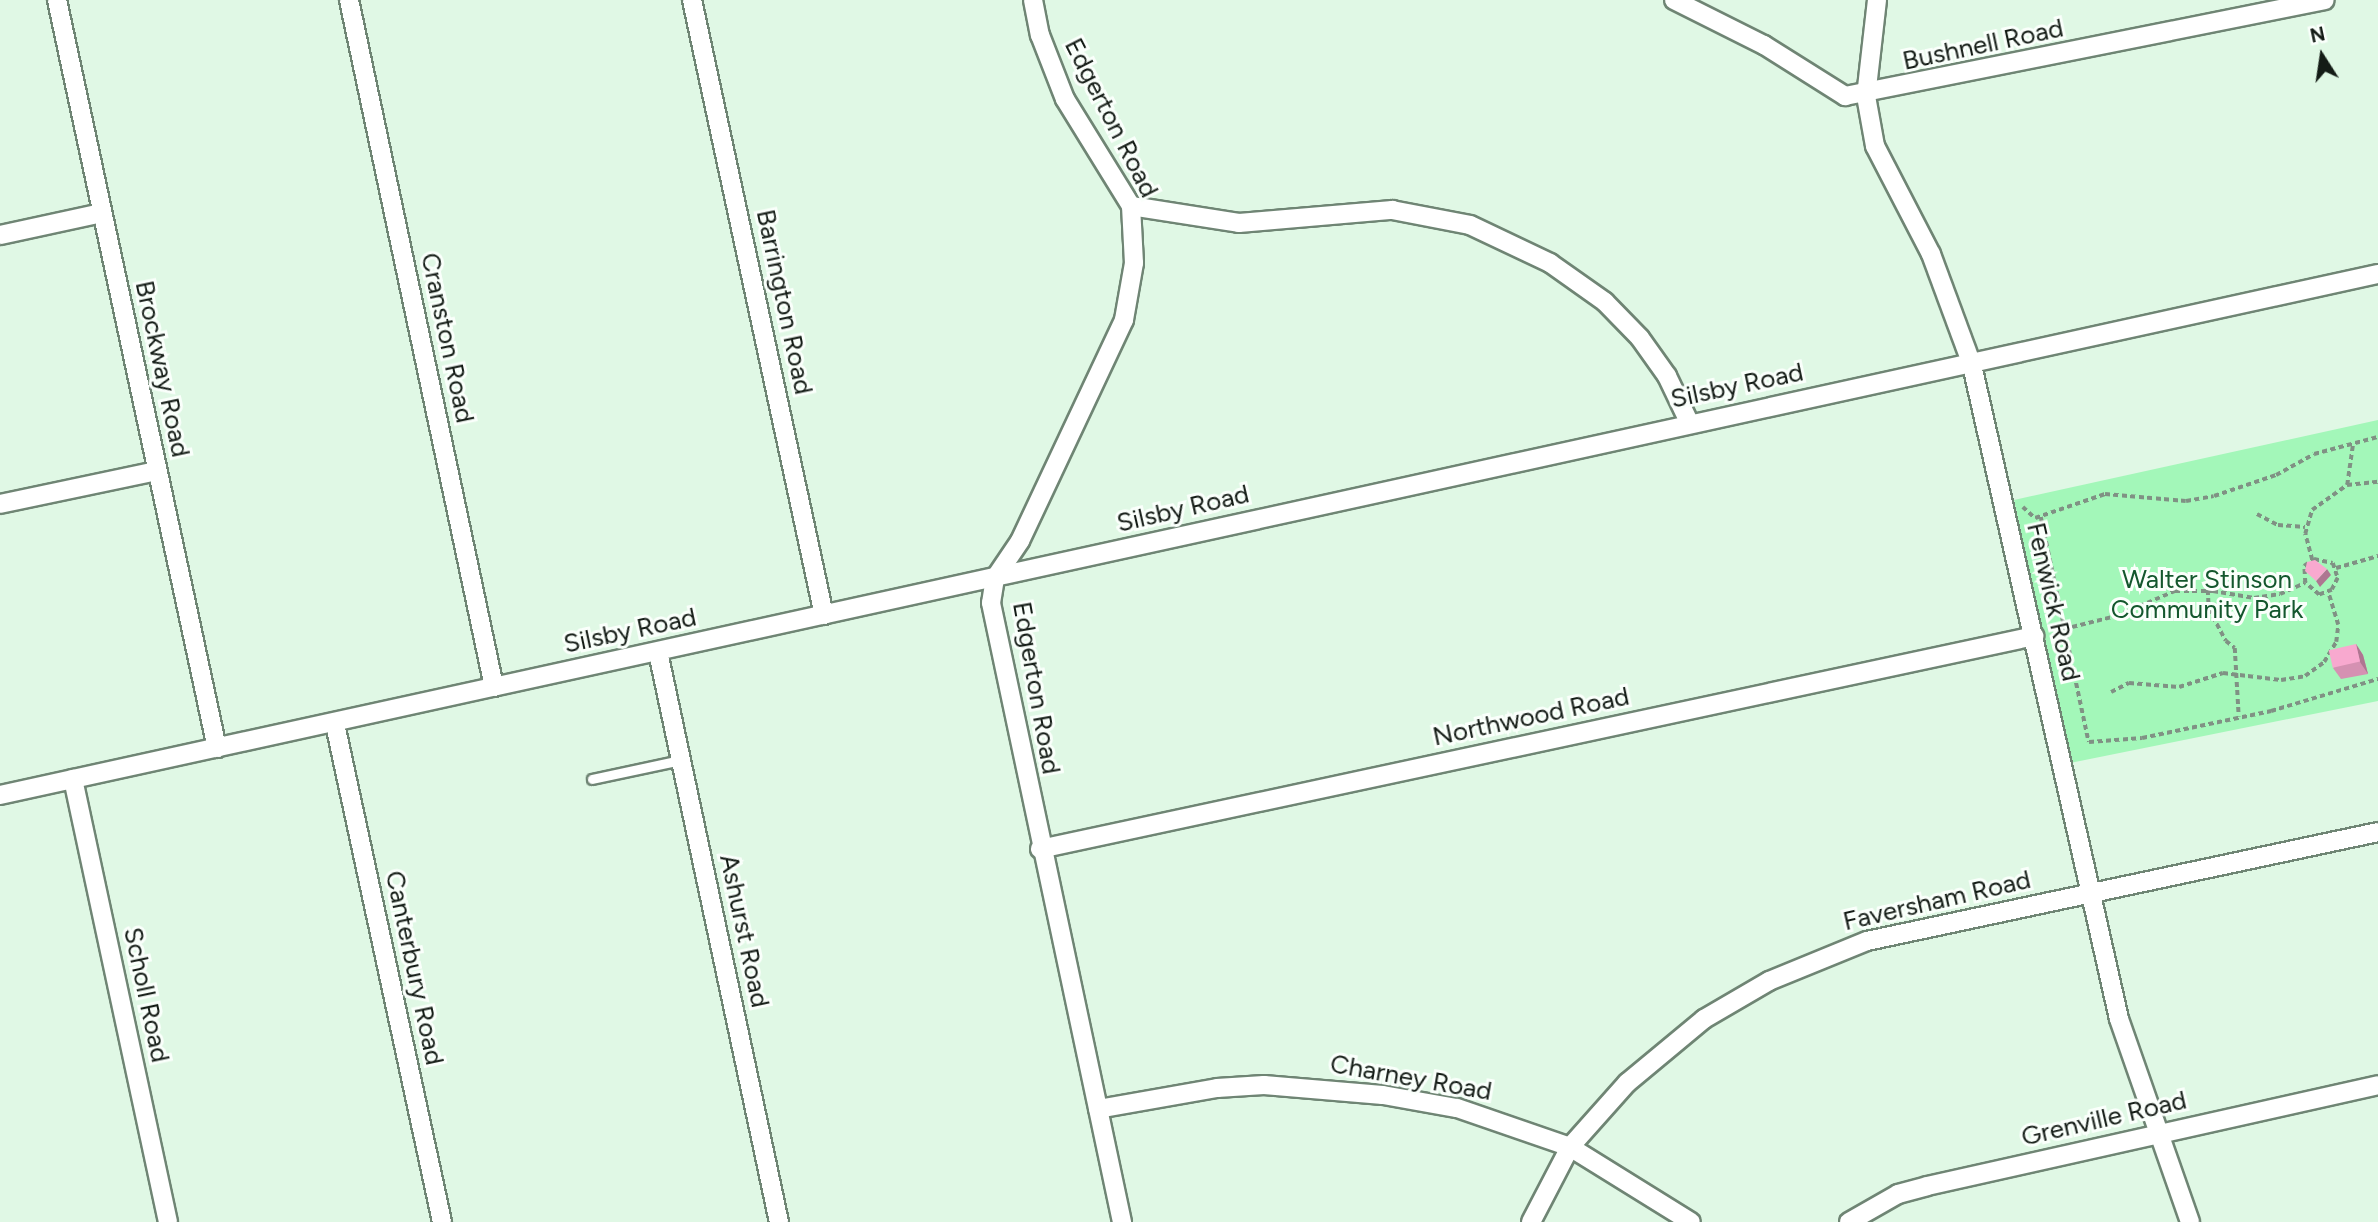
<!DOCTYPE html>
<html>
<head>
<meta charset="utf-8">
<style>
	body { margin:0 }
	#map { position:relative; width:2378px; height:1222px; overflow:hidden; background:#e0f8e5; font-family:Figtree,sans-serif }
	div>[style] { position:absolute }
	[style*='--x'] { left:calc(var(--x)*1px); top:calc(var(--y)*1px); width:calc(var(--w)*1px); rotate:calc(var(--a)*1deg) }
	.green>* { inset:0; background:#a3f7b9 }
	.path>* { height:3.5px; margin-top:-1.75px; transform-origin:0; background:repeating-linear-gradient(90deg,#809184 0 5px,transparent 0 8.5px) }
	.roads { filter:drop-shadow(2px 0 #6f8574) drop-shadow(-2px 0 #6f8574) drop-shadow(0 2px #6f8574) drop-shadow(0 -2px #6f8574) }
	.service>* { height:9px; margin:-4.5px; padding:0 4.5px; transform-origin:4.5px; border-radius:4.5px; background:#fff }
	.minor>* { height:18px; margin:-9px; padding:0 9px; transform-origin:9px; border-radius:9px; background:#fff }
	.wall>* { inset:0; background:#d591b2 }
	.shaded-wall>* { inset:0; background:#ae7691 }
	.building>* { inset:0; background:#f8a9cf; transform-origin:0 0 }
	span { translate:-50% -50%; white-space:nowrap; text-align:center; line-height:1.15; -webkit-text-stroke:6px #fafffb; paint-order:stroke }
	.street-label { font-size:26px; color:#141c16 }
	.park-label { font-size:26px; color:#13572d }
	.north { position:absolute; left:2287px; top:21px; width:70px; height:70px; -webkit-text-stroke:5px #fafffb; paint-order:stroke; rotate:348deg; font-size:19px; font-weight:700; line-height:28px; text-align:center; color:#141c16 }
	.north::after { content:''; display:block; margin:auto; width:24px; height:32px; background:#141c16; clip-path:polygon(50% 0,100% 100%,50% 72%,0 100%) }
</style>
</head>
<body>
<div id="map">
	<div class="green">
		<i style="clip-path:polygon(2378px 420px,2378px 701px,2070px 763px,2014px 500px)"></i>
	</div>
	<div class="path">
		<i style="--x:2347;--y:485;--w:42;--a:-81.9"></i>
		<i style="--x:2023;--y:507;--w:16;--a:43"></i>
		<i style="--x:2035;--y:518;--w:74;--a:-18.9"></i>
		<i style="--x:2105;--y:494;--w:81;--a:4.9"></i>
		<i style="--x:2186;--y:501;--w:28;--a:-10"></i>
		<i style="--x:2214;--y:496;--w:65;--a:-18.7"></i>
		<i style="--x:2276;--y:475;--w:43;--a:-28.9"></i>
		<i style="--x:2314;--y:454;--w:66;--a:-14.9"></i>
		<i style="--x:2257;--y:514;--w:24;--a:28"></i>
		<i style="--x:2278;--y:525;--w:27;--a:4"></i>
		<i style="--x:2041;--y:517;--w:230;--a:78"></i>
		<i style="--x:2089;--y:742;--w:53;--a:-4.3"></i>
		<i style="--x:2142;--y:738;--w:132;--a:-11.8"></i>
		<i style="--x:2271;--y:711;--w:112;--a:-16.7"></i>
		<i style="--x:2312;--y:560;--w:27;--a:-105"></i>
		<i style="--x:2305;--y:534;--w:25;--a:-74"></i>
		<i style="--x:2312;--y:510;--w:43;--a:-35.5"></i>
		<i style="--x:2347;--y:485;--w:31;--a:-6"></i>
		<i style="--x:2336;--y:568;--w:44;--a:-15.9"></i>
		<i style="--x:2208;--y:590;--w:19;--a:87"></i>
		<i style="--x:2209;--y:609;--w:36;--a:62"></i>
		<i style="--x:2226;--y:641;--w:11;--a:38"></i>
		<i style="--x:2235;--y:648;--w:69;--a:86.7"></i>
		<i style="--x:2064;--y:629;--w:54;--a:-14"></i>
		<i style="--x:2116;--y:616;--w:64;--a:-23"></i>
		<i style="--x:2175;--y:591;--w:38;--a:0"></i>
		<i style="--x:2213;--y:591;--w:42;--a:9.7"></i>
		<i style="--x:2254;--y:598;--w:26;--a:-9"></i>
		<i style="--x:2280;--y:594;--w:27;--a:-24"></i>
		<i style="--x:2305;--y:583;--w:17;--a:-93"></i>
		<i style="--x:2304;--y:566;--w:12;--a:-35"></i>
		<i style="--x:2314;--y:559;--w:19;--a:12"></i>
		<i style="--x:2333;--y:563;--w:16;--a:72"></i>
		<i style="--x:2338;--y:578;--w:13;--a:117"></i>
		<i style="--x:2332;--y:590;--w:14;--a:159"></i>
		<i style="--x:2319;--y:595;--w:18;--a:-139"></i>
		<i style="--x:2111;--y:692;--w:20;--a:-27"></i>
		<i style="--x:2129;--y:683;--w:50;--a:4.6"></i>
		<i style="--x:2179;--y:687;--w:46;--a:-17.7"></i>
		<i style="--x:2223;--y:673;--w:58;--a:6.9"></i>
		<i style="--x:2281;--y:680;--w:24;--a:-9"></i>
		<i style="--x:2305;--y:676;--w:24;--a:-36"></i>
		<i style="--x:2324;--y:662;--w:23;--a:-59"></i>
		<i style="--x:2336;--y:642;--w:17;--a:-83"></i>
		<i style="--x:2338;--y:625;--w:34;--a:-107"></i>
	</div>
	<div class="roads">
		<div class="service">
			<i style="--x:592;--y:779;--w:91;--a:-12.1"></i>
		</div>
		<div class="minor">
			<i style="--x:57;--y:0;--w:765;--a:77.93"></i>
			<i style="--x:349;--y:0;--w:702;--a:78.08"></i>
			<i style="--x:692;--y:0;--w:629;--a:77.89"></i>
			<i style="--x:1033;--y:0;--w:36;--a:79"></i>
			<i style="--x:1040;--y:35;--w:69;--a:68.7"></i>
			<i style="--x:1065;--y:99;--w:126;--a:58.3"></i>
			<i style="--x:1131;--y:206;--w:57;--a:87"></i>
			<i style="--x:1134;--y:263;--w:58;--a:100"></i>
			<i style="--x:1124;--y:320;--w:244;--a:115.2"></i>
			<i style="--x:1020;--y:541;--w:45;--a:124"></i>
			<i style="--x:995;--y:578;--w:25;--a:99"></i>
			<i style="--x:991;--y:603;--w:633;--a:78.05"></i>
			<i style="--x:1674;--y:0;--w:101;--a:26.6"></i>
			<i style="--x:1764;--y:45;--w:96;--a:32.2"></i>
			<i style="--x:1845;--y:96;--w:489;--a:-11.3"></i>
			<i style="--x:1877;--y:0;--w:97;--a:96.5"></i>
			<i style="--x:1866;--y:96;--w:51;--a:79.8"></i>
			<i style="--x:1875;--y:146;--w:122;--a:62.6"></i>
			<i style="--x:1931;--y:254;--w:118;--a:69.7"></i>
			<i style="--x:1972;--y:365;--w:670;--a:77.33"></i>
			<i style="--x:2119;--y:1019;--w:215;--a:70.7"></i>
			<i style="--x:1131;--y:206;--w:109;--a:8.9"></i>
			<i style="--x:1239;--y:223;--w:154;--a:-4.9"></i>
			<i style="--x:1392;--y:210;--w:79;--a:10.9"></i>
			<i style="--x:1470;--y:225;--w:89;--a:25.4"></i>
			<i style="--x:1550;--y:263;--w:67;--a:35.3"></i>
			<i style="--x:1605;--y:302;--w:50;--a:45.8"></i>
			<i style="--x:1640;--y:338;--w:47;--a:54.6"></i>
			<i style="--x:1667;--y:376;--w:51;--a:64.4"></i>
			<i style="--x:0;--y:235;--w:104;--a:-12.2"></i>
			<i style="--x:0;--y:504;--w:159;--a:-11.9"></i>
			<i style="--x:658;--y:652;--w:583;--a:78.02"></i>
			<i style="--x:335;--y:724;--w:509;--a:77.87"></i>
			<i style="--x:73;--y:779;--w:453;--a:77.9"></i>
			<i style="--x:0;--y:795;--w:2434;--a:-12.36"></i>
			<i style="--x:1040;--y:849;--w:1017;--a:-12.09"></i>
			<i style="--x:1098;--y:1109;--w:121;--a:-10"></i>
			<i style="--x:1217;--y:1088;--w:47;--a:-3.7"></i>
			<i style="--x:1264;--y:1085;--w:119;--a:4.8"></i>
			<i style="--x:1383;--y:1095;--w:75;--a:10"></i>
			<i style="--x:1457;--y:1108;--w:120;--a:19"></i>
			<i style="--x:1570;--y:1147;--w:142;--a:31.8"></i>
			<i style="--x:1531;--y:1222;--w:85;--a:-62.5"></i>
			<i style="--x:1570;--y:1147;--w:86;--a:-48.3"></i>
			<i style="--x:1627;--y:1083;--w:100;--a:-39.7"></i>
			<i style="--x:1704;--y:1019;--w:75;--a:-30.3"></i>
			<i style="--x:1769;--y:981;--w:106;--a:-22.2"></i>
			<i style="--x:1867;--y:941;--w:522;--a:-12.04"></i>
			<i style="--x:1849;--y:1222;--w:56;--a:-29.7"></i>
			<i style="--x:1898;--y:1194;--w:30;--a:-15"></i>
			<i style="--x:1927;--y:1186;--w:462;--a:-12.6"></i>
		</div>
	</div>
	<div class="wall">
		<i style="clip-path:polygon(2356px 644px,2363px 655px,2368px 674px,2341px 679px,2333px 668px)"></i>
	</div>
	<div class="shaded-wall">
		<i style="clip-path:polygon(2327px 569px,2331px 575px,2320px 587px,2316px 581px)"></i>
		<i style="clip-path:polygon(2356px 644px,2363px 655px,2368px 674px,2360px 662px)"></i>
	</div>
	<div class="building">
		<i style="clip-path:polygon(2315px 560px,2327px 569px,2316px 581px,2305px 571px,2307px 562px)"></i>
		<i style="left:2356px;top:644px;width:18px;height:28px;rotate:77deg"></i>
	</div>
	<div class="street-label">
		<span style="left:1983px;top:45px;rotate:-12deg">Bushnell Road</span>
		<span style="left:1111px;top:118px;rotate:63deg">Edgerton Road</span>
		<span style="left:784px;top:302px;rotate:78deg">Barrington Road</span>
		<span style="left:447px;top:338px;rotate:78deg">Cranston Road</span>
		<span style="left:162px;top:369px;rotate:78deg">Brockway Road</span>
		<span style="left:1737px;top:386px;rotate:-12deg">Silsby Road</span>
		<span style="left:1183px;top:509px;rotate:-13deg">Silsby Road</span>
		<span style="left:2053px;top:602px;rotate:77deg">Fenwick Road</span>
		<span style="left:630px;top:631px;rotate:-12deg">Silsby Road</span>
		<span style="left:1036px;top:688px;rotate:80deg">Edgerton Road</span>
		<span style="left:1531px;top:717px;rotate:-12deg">Northwood Road</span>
		<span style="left:1937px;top:901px;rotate:-13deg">Faversham Road</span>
		<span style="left:744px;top:931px;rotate:78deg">Ashurst Road</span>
		<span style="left:414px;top:968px;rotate:78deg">Canterbury Road</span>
		<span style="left:146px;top:995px;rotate:78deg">Scholl Road</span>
		<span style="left:1411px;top:1078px;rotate:10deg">Charney Road</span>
		<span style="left:2104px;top:1119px;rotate:-13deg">Grenville Road</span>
	</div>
	<div class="park-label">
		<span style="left:2207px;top:595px">Walter Stinson<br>Community Park</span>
	</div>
	<div class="north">N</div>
</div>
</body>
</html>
